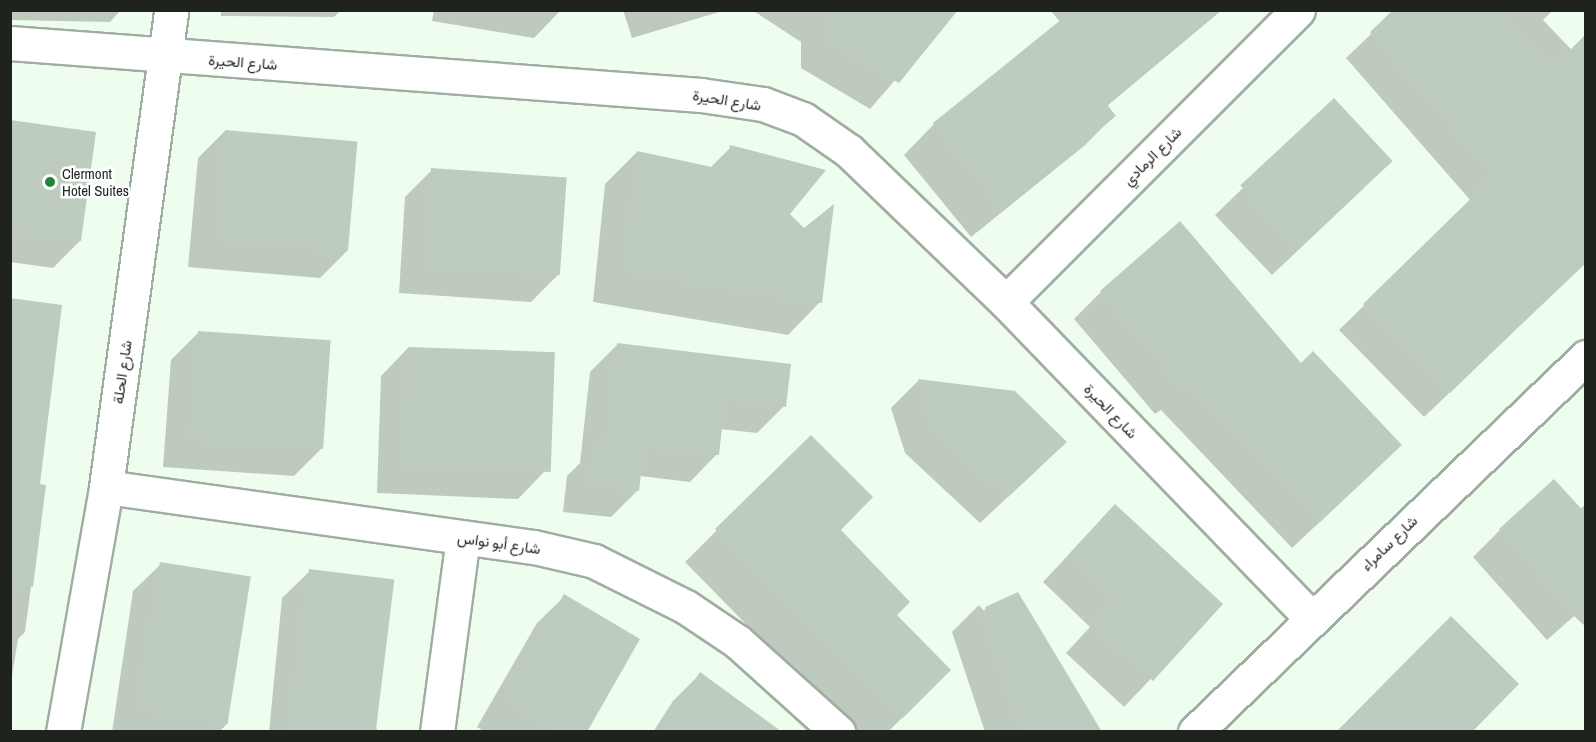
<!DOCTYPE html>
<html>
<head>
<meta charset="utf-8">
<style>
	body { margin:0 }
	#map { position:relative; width:1596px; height:742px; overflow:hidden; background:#effdef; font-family:"Archivo Narrow",Vazirmatn,sans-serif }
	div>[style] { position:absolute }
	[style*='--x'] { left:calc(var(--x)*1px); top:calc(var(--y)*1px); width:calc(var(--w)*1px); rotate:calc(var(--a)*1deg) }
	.shadow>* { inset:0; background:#0003 }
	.building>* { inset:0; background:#beccbf; transform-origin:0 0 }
	.roads { filter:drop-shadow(2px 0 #a0aea1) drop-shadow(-2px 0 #a0aea1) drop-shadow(0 2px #a0aea1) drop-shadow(0 -2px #a0aea1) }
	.minor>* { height:33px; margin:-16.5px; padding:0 16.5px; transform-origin:16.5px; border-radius:16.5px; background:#fff }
	.dots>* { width:16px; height:16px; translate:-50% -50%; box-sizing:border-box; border:3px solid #fff; border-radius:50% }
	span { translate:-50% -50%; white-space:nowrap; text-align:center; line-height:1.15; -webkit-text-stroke:5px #fff; paint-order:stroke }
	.street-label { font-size:15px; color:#1e231e }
	.poi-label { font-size:15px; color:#1e231e }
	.left { translate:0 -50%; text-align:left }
	.frame { position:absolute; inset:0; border:12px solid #1e231e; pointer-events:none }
</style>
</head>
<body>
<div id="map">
	<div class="shadow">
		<i style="clip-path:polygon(10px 10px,121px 10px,110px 22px,10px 20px)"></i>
		<i style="clip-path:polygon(221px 10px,341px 10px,334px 17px,221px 16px)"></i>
		<i style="clip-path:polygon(434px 10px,561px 10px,534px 38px,432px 21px)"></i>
		<i style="clip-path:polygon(623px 10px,726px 10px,632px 38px)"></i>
		<i style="clip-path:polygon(752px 10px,956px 10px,870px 109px,801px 68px,801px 42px)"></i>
		<i style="clip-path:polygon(1050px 10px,1222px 10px,1107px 106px,1114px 116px,1084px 146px,971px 237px,904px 155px,934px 124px,1061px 23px)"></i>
		<i style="clip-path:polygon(1396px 10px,1553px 10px,1543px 20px,1586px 65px,1586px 263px,1424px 417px,1339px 330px,1471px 201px,1346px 58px)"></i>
		<i style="clip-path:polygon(1334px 100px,1364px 188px,1272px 275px,1215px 215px)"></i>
		<i style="clip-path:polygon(10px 121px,80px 241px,53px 268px,10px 262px)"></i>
		<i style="clip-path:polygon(225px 131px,347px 251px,320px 278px,188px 267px,198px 158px)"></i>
		<i style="clip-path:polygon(731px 147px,788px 214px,820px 302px,788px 335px,593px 302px,605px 184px,637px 152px,710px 168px)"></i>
		<i style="clip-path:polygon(432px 170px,559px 274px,531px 302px,399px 293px,405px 197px)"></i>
		<i style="clip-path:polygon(1101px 292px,1373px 472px,1292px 548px,1161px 410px,1155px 414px,1074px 319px)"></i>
		<i style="clip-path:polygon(10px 300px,38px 486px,44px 486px,25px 632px,18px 639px,10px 688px)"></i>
		<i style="clip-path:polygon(198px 333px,321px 449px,294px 476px,163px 467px,171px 360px)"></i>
		<i style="clip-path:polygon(617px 345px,784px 406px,757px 433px,720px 429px,717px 454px,690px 482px,640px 476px,638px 490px,611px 517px,563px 512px,567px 476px,580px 463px,590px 372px)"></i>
		<i style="clip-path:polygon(408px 348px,545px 471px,518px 499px,377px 493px,381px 376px)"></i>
		<i style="clip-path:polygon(918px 381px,1014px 392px,1038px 469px,980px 523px,905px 453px,891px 408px)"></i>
		<i style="clip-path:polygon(1586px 504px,1586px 627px,1574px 616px,1547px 640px,1473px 557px,1500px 530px,1579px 510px)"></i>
		<i style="clip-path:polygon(717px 530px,838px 530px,895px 615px,949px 670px,888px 732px,852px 732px,685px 562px)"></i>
		<i style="clip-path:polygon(1088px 534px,1221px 605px,1124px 707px,1066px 653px,1090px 627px,1043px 582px)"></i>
		<i style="clip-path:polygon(161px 564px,228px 723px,219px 732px,112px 732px,133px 591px)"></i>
		<i style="clip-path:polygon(310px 571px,378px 732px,269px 732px,282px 598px)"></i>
		<i style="clip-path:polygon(565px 596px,585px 732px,485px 732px,477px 727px,537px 623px)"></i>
		<i style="clip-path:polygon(978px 606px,983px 611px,986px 609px,1100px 732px,985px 732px,952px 632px)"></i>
		<i style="clip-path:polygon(700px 674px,767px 732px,653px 732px,673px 701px)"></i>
	</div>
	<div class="building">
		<i style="clip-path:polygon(827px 10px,958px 10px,899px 83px,828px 41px)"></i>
		<i style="clip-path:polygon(1073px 10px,1218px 10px,1106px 103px,1116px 116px,1002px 208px,933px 123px)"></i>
		<i style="clip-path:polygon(1393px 10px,1501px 10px,1552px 68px,1586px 34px,1586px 261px,1450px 393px,1363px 304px,1495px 175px,1370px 32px)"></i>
		<i style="left:1334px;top:98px;width:86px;height:128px;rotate:47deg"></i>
		<i style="clip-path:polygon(10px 120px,96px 132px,81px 241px,10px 231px)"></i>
		<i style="left:225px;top:130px;width:133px;height:110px;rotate:5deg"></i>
		<i style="clip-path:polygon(730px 145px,826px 170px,790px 214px,804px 228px,834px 204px,822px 303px,624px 271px,637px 151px,726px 170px)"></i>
		<i style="left:431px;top:168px;width:136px;height:98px;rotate:4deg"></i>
		<i style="clip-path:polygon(1180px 221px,1301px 363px,1313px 351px,1402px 445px,1320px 522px,1189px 384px,1183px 388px,1100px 291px)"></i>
		<i style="clip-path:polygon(10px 298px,62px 305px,40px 484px,46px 485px,33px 587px,10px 585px)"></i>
		<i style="left:198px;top:331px;width:133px;height:109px;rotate:4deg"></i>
		<i style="clip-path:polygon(617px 343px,791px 364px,786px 407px,725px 399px,719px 455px,644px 447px,639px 491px,589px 485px,594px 447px,606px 448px)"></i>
		<i style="left:408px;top:347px;width:147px;height:120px;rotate:2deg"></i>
		<i style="clip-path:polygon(918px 379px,1015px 391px,1067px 442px,1008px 497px,931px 426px)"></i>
		<i style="clip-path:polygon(811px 435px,873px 497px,841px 530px,910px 602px,897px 615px,951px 670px,903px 718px,715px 529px)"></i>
		<i style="clip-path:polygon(1554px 479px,1586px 514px,1586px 625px,1499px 529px)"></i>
		<i style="clip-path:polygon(1115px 504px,1223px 604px,1153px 681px,1092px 624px,1116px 598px,1069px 554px)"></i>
		<i style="left:160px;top:562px;width:92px;height:149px;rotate:9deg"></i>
		<i style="left:309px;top:569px;width:86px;height:164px;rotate:7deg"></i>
		<i style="clip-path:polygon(1018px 592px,1102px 732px,1021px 732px,978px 604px,986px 613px,985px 607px)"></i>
		<i style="clip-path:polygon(564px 594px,640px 639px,587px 732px,558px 732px,503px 700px)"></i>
		<i style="clip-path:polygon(1451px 616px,1519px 684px,1472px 732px,1336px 732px)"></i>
		<i style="clip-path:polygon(700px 672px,782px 732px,661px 732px)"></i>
	</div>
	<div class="roads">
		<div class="minor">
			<i style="--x:10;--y:43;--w:693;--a:4.3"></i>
			<i style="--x:701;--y:95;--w:63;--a:8.3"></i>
			<i style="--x:763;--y:104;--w:43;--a:20.6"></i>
			<i style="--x:803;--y:119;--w:56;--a:34.8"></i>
			<i style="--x:849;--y:151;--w:218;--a:43.9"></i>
			<i style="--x:1006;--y:302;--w:439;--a:46"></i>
			<i style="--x:1006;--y:302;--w:413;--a:-45"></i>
			<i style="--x:106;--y:487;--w:432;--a:8"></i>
			<i style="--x:534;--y:547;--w:62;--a:13.1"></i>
			<i style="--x:594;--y:561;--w:103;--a:26.6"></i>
			<i style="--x:686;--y:607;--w:63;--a:33.9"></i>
			<i style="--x:738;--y:642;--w:135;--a:42"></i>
			<i style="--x:63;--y:732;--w:249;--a:-80"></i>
			<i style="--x:106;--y:487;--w:481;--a:-82.2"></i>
			<i style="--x:437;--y:732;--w:196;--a:-82.4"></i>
			<i style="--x:1195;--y:732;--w:542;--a:-43.8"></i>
		</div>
	</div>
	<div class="dots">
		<i style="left:50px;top:182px;background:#248538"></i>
	</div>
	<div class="street-label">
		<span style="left:243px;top:62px;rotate:4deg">شارع الحيرة</span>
		<span style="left:727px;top:100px;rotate:9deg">شارع الحيرة</span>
		<span style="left:1152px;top:156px;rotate:-45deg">شارع الرمادي</span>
		<span style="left:122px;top:372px;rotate:-82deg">شارع الحلة</span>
		<span style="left:1111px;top:411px;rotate:46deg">شارع الحيرة</span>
		<span style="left:499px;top:543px;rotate:8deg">شارع أبو نواس</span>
		<span style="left:1389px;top:543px;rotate:-44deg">شارع سامراء</span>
	</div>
	<div class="poi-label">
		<span class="left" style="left:62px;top:182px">Clermont<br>Hotel Suites</span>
	</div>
	<div class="frame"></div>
</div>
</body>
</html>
